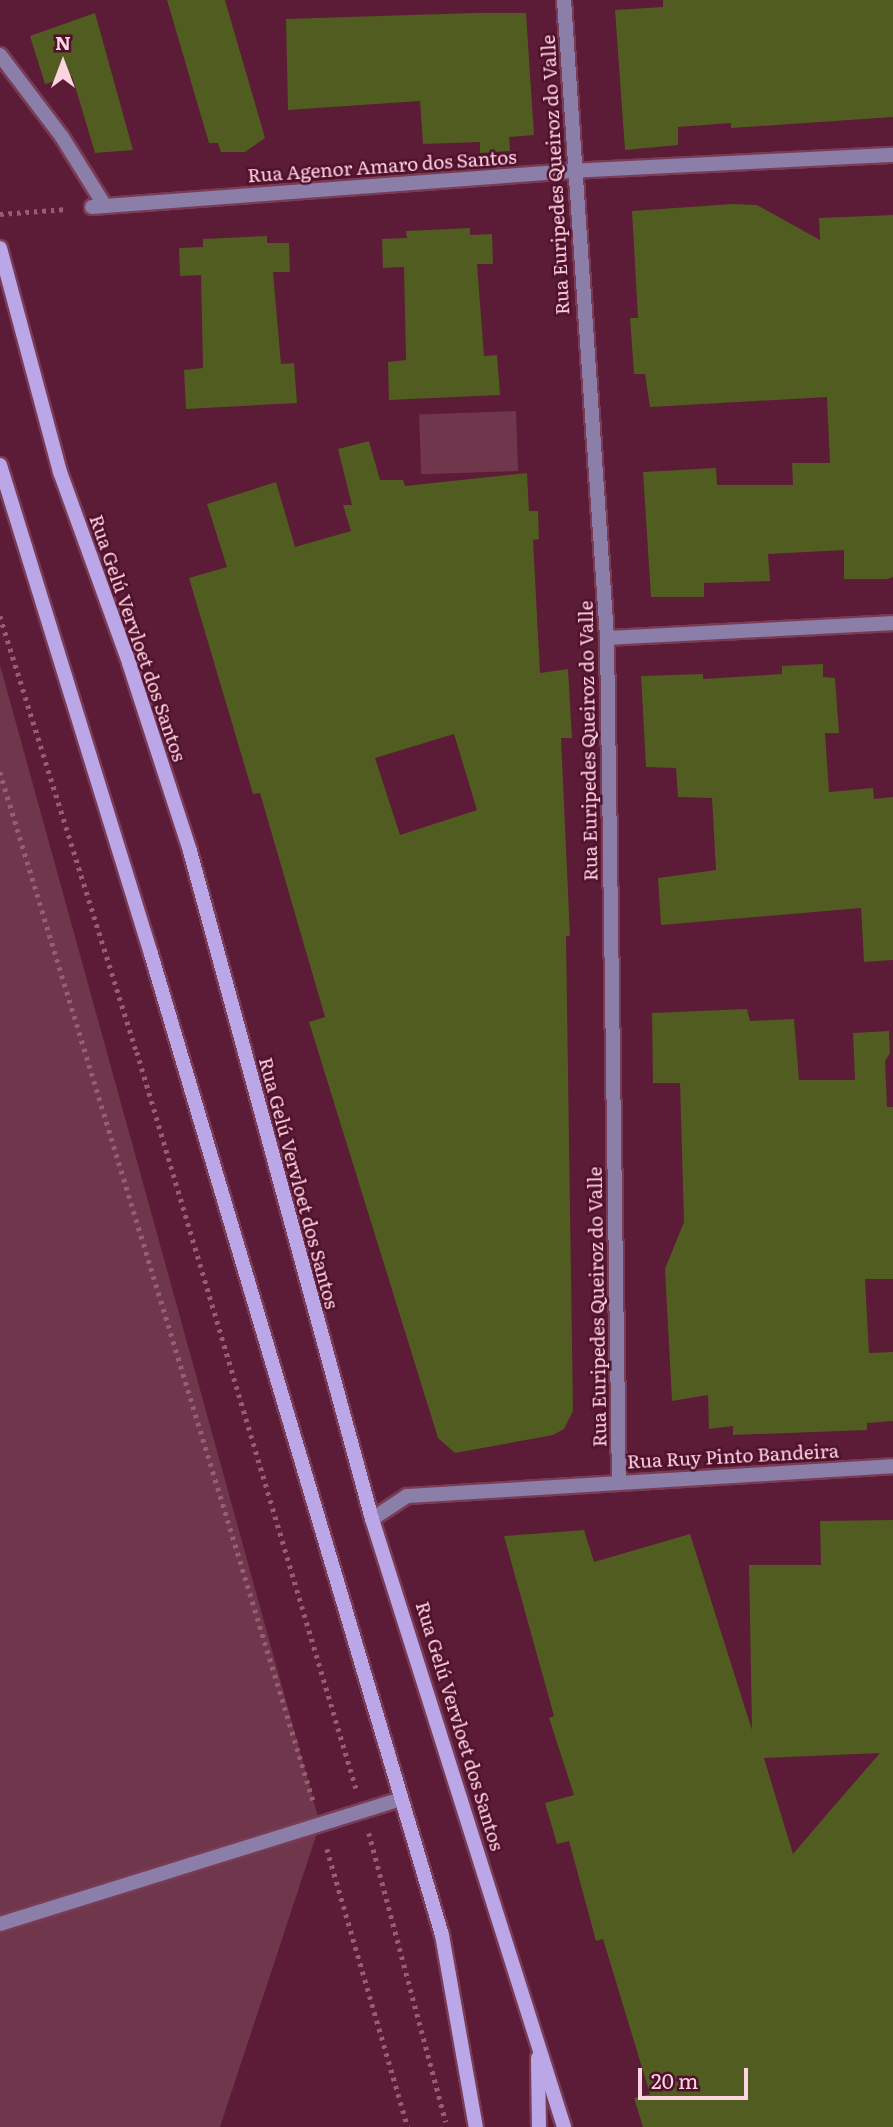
<!DOCTYPE html>
<html>
<head>
<meta charset="utf-8">
<style>
	body { margin:0 }
	#map { position:relative; width:893px; height:2127px; overflow:hidden; background:#5c1b36; font-family:Literata,serif }
	div>[style] { position:absolute }
	[style*='--x'] { left:calc(var(--x)*1px); top:calc(var(--y)*1px); width:calc(var(--w)*1px); rotate:calc(var(--a)*1deg) }
	.green>* { inset:0; background:#70364b; transform-origin:0 0 }
	.building>* { inset:0; background:#505c20 }
	.path>* { height:4.5px; margin-top:-2.25px; transform-origin:0; background:repeating-linear-gradient(90deg,#965d73 0 3.5px,transparent 0 8.5px) }
	.roads { filter:drop-shadow(2px 0 #793c55) drop-shadow(-2px 0 #793c55) drop-shadow(0 2px #793c55) drop-shadow(0 -2px #793c55) }
	.lane>* { height:14px; margin:-7px; padding:0 7px; transform-origin:7px; border-radius:7px; background:#8b7ea8 }
	.street>* { height:14px; margin:-7px; padding:0 7px; transform-origin:7px; border-radius:7px; background:#8b7ea8 }
	.secondary>* { height:14px; margin:-7px; padding:0 7px; transform-origin:7px; border-radius:7px; background:#bba6e8 }
	span { translate:-50% -50%; white-space:nowrap; text-align:center; line-height:1.15; -webkit-text-stroke:5px #50102c; paint-order:stroke }
	.street-label { font-size:19px; color:#fed4e0 }
	.north { position:absolute; left:28px; top:28px; width:70px; height:70px; -webkit-text-stroke:5px #50102c; paint-order:stroke; rotate:0deg; font-size:19px; font-weight:700; line-height:28px; text-align:center; color:#fed4e0 }
	.north::after { content:''; display:block; margin:auto; width:24px; height:32px; background:#fed4e0; clip-path:polygon(50% 0,100% 100%,50% 72%,0 100%) }
	.scale { position:absolute; left:638px; top:2068px; width:110px; height:32px; box-sizing:border-box; border:4px solid #fed4e0; border-top:0; padding-left:9px; font-size:21px; line-height:24px; white-space:nowrap; color:#fed4e0; -webkit-text-stroke:5px #50102c; paint-order:stroke }
</style>
</head>
<body>
<div id="map">
	<div class="green">
		<i style="left:516px;top:411px;width:60px;height:97px;rotate:88deg"></i>
		<i style="clip-path:polygon(0 665px,320px 1824px,220px 2127px,0 2127px)"></i>
	</div>
	<div class="building">
		<i style="clip-path:polygon(167px 0,225px 0,265px 138px,245px 152px,221px 152px,218px 143px,209px 143px)"></i>
		<i style="clip-path:polygon(663px 0,893px 0,893px 117px,731px 128px,731px 123px,678px 127px,678px 145px,625px 150px,615px 10px,663px 7px)"></i>
		<i style="clip-path:polygon(95px 13px,133px 150px,95px 153px,72px 76px,45px 84px,30px 36px)"></i>
		<i style="clip-path:polygon(474px 13px,526px 13px,534px 135px,509px 137px,510px 151px,480px 153px,480px 142px,423px 144px,420px 101px,288px 110px,286px 19px)"></i>
		<i style="clip-path:polygon(732px 204px,757px 205px,820px 240px,819px 218px,893px 215px,893px 577px,888px 579px,844px 579px,844px 550px,768px 554px,770px 581px,704px 583px,704px 597px,651px 597px,643px 472px,716px 468px,717px 485px,793px 485px,792px 463px,830px 463px,827px 397px,650px 407px,645px 374px,634px 374px,630px 318px,638px 318px,632px 211px)"></i>
		<i style="clip-path:polygon(470px 228px,470px 235px,492px 234px,493px 264px,477px 264px,484px 356px,497px 355px,500px 395px,389px 400px,388px 362px,406px 360px,404px 267px,383px 268px,382px 239px,407px 238px,406px 231px)"></i>
		<i style="clip-path:polygon(267px 236px,267px 243px,289px 243px,290px 272px,273px 272px,281px 364px,294px 363px,297px 403px,186px 409px,184px 370px,203px 368px,201px 275px,180px 276px,179px 248px,203px 247px,203px 239px)"></i>
		<i style="clip-path:polygon(evenodd,369px 441px,380px 480px,403px 480px,405px 486px,527px 473px,529px 511px,538px 511px,539px 539px,533px 540px,540px 673px,568px 669px,572px 738px,561px 738px,570px 936px,566px 936px,573px 1411px,564px 1429px,553px 1435px,455px 1453px,438px 1438px,309px 1022px,325px 1017px,260px 793px,253px 794px,189px 578px,227px 567px,207px 504px,276px 482px,295px 547px,351px 531px,343px 505px,352px 505px,338px 449px,369px 441px,454px 734px,477px 810px,400px 835px,375px 758px,454px 734px)"></i>
		<i style="clip-path:polygon(823px 664px,823px 677px,835px 678px,839px 733px,825px 733px,829px 792px,873px 788px,874px 799px,893px 797px,893px 960px,864px 962px,861px 908px,661px 925px,658px 878px,716px 870px,712px 798px,678px 797px,676px 768px,646px 767px,641px 676px,703px 674px,703px 679px,782px 674px,782px 666px)"></i>
		<i style="clip-path:polygon(747px 1009px,750px 1021px,794px 1019px,799px 1080px,855px 1080px,853px 1033px,889px 1031px,890px 1053px,885px 1061px,887px 1107px,893px 1107px,893px 1279px,865px 1279px,869px 1353px,893px 1352px,893px 1421px,867px 1423px,867px 1430px,733px 1435px,733px 1426px,709px 1429px,708px 1395px,672px 1401px,665px 1269px,684px 1222px,680px 1083px,653px 1083px,652px 1013px)"></i>
		<i style="clip-path:polygon(evenodd,893px 1520px,893px 2127px,643px 2127px,634px 2098px,650px 2094px,603px 1939px,596px 1941px,569px 1841px,557px 1844px,545px 1803px,574px 1795px,549px 1718px,554px 1716px,504px 1536px,584px 1530px,594px 1562px,690px 1534px,752px 1730px,749px 1565px,821px 1565px,820px 1521px,893px 1520px,880px 1753px,828px 1813px,793px 1854px,764px 1758px,880px 1753px)"></i>
	</div>
	<div class="path">
		<i style="--x:0;--y:214;--w:67;--a:-4.3"></i>
		<i style="--x:0;--y:616;--w:457;--a:72.6"></i>
		<i style="--x:137;--y:1052;--w:768;--a:73.43"></i>
		<i style="--x:0;--y:772;--w:1075;--a:73.07"></i>
		<i style="--x:369;--y:1833;--w:299;--a:75.1"></i>
		<i style="--x:327;--y:1849;--w:290;--a:73.8"></i>
	</div>
	<div class="roads">
		<div class="lane">
			<i style="--x:0;--y:55;--w:103;--a:52.9"></i>
			<i style="--x:62;--y:137;--w:81;--a:58.1"></i>
			<i style="--x:0;--y:1924;--w:417;--a:-17.3"></i>
		</div>
		<div class="street">
			<i style="--x:564;--y:0;--w:639;--a:86.14"></i>
			<i style="--x:607;--y:638;--w:844;--a:89.19"></i>
			<i style="--x:92;--y:207;--w:481;--a:-4.3"></i>
			<i style="--x:572;--y:171;--w:321;--a:-2.9"></i>
			<i style="--x:607;--y:638;--w:286;--a:-3"></i>
			<i style="--x:372;--y:1519;--w:42;--a:-33.3"></i>
			<i style="--x:407;--y:1496;--w:487;--a:-3.5"></i>
		</div>
		<div class="secondary">
			<i style="--x:0;--y:248;--w:232;--a:75"></i>
			<i style="--x:60;--y:472;--w:203;--a:70.1"></i>
			<i style="--x:129;--y:663;--w:198;--a:72"></i>
			<i style="--x:190;--y:851;--w:692;--a:74.76"></i>
			<i style="--x:372;--y:1519;--w:638;--a:72.47"></i>
			<i style="--x:0;--y:465;--w:512;--a:72.84"></i>
			<i style="--x:151;--y:954;--w:1023;--a:73.48"></i>
			<i style="--x:442;--y:1935;--w:195;--a:80"></i>
			<i style="--x:538;--y:2058;--w:69;--a:89.2"></i>
		</div>
	</div>
	<div class="street-label">
		<span style="left:382px;top:166px;rotate:-4deg">Rua Agenor Amaro dos Santos</span>
		<span style="left:555px;top:175px;rotate:-93deg">Rua Euripedes Queiroz do Valle</span>
		<span style="left:138px;top:638px;rotate:71deg">Rua Gelú Vervloet dos Santos</span>
		<span style="left:588px;top:741px;rotate:-91deg">Rua Euripedes Queiroz do Valle</span>
		<span style="left:299px;top:1183px;rotate:75deg">Rua Gelú Vervloet dos Santos</span>
		<span style="left:597px;top:1307px;rotate:-91deg">Rua Euripedes Queiroz do Valle</span>
		<span style="left:733px;top:1456px;rotate:-3deg">Rua Ruy Pinto Bandeira</span>
		<span style="left:460px;top:1726px;rotate:73deg">Rua Gelú Vervloet dos Santos</span>
	</div>
	<div class="north">N</div>
	<div class="scale">20 m</div>
</div>
</body>
</html>
